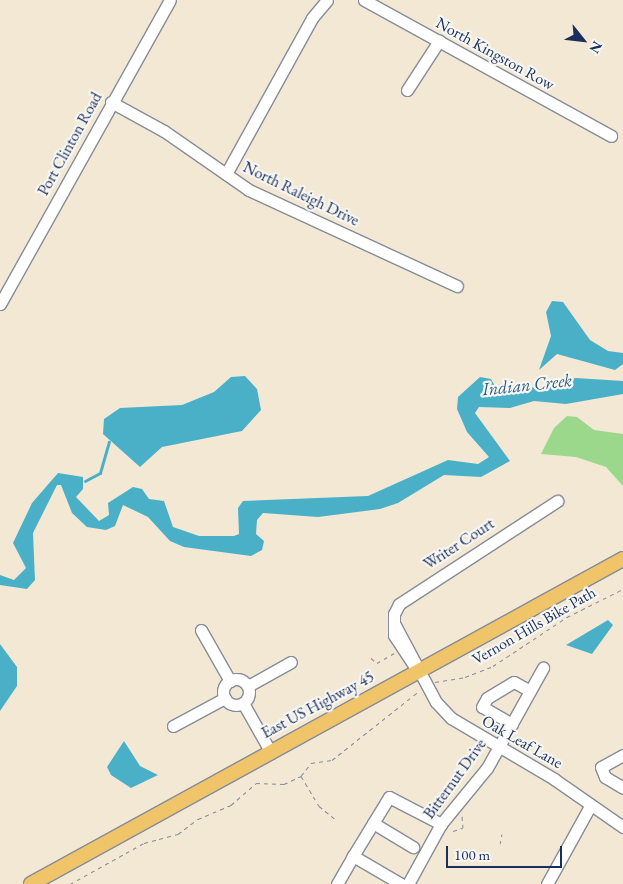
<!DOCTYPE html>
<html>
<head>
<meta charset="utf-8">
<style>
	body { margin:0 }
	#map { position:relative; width:623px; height:884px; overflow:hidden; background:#f2e8d4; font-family:"EB Garamond",serif }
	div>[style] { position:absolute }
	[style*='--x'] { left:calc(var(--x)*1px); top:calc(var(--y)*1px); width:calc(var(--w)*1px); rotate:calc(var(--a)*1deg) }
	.green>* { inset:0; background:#9bd88c }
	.water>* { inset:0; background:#49b0c8 }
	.stream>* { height:2.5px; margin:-1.25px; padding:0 1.25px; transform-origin:1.25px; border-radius:1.25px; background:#49b0c8 }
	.path>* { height:1px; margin-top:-0.5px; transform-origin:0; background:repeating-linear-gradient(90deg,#868c99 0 4px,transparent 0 8px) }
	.roads { filter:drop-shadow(1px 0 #868c99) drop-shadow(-1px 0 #868c99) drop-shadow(0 1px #868c99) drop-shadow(0 -1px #868c99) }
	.minor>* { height:11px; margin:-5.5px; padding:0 5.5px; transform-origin:5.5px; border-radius:5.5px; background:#fff }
	.minor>.ring { margin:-5.5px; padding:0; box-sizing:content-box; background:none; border:11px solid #fff; border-radius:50% }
	.major>* { height:14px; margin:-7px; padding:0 7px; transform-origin:7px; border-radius:7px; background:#f0c469 }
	span { translate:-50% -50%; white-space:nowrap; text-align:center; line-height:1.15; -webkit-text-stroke:4.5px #f6f6f2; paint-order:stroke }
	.street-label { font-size:16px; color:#1b2f5e }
	.water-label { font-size:18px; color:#2b5c83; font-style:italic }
	.north { position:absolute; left:558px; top:15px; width:50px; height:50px; -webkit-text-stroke:4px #f6f6f2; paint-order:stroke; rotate:119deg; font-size:14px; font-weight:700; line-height:20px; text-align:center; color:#1b2f5e }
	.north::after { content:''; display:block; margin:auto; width:18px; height:22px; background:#1b2f5e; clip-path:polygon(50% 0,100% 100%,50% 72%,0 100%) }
	.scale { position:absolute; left:446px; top:846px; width:116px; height:22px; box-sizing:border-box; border:2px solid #1b2f5e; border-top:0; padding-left:6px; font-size:15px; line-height:18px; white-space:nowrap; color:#1b2f5e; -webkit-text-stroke:4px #f6f6f2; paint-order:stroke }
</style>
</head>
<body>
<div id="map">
	<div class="green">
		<i style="clip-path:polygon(567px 416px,577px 417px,594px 430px,623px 434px,623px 486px,606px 467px,576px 457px,541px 454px,554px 428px)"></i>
	</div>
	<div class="water">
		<i style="clip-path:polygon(552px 301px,563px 302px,590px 340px,608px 351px,623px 353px,623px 364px,615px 370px,557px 354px,539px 370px,551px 336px,546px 312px)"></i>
		<i style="clip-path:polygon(245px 376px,257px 389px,261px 410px,242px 431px,162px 447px,140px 467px,103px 434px,104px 419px,120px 408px,182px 405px,214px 392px,231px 377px)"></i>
		<i style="clip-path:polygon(480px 377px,491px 379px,496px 388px,521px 384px,538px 389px,546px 383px,576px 378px,623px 381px,623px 394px,566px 404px,534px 401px,510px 408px,479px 407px,475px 413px,510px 461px,481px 477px,444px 475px,398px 503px,380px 509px,318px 517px,263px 513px,257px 520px,256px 534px,264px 541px,262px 550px,251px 556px,184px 547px,170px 541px,148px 517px,123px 505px,115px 526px,106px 530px,87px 527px,72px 513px,61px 485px,57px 485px,33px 533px,35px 580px,27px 589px,0 585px,0 575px,14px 580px,26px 568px,13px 543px,32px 503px,58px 473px,83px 477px,83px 489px,76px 497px,99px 521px,109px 515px,108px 503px,133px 487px,142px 489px,149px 499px,164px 501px,173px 527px,199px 536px,234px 536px,239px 534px,238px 508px,243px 501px,368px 496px,448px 460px,478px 464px,489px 457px,467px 432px,457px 409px,458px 397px)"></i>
		<i style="clip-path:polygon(608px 620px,613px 625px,592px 654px,566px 645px)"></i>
		<i style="clip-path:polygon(0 644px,17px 667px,17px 686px,0 711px)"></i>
		<i style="clip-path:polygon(124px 741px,140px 766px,158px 775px,131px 788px,111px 775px,107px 767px)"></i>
	</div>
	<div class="stream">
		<i style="--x:85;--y:481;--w:17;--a:-28"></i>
		<i style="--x:100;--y:473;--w:32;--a:-74"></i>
	</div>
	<div class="path">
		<i style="--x:371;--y:658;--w:8;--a:40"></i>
		<i style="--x:377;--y:663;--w:20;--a:-30"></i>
		<i style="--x:435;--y:682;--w:30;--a:-9"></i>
		<i style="--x:465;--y:677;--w:30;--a:-21"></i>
		<i style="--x:493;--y:666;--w:89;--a:-33.5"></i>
		<i style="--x:567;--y:617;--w:63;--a:-26.6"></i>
		<i style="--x:301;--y:776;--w:35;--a:59"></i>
		<i style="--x:319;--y:806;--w:22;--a:39"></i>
		<i style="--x:453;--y:831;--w:10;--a:-17"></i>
		<i style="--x:463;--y:828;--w:12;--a:-95"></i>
		<i style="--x:500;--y:844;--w:10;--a:-79"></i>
		<i style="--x:70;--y:884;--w:85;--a:-29"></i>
		<i style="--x:144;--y:843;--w:35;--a:-15"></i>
		<i style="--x:178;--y:834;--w:25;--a:-37"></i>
		<i style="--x:198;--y:819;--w:36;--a:-23"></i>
		<i style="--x:231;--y:805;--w:33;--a:-41"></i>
		<i style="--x:256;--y:783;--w:28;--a:2"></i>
		<i style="--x:284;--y:784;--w:19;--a:-25"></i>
		<i style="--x:301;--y:776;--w:16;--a:-52"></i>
		<i style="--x:311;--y:763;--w:21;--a:-8"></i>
		<i style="--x:332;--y:760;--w:111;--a:-38.4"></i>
	</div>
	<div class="roads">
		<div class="minor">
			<i style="--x:364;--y:0;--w:282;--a:28.8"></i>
			<i style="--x:407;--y:90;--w:59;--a:-56.9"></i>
			<i style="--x:111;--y:102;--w:60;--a:28.7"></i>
			<i style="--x:164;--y:131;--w:103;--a:34.8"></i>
			<i style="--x:249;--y:190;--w:229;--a:24.8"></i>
			<i style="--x:226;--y:174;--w:178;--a:-61.1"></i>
			<i style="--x:312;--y:18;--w:23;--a:-50"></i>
			<i style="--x:0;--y:304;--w:348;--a:-60.8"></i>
			<i style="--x:395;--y:625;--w:87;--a:62"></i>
			<i style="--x:436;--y:702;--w:22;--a:47"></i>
			<i style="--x:451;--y:718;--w:120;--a:30.6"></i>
			<i style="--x:554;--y:779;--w:84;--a:34.8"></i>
			<i style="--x:201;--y:630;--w:59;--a:60.4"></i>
			<i style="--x:417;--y:670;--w:42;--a:-123.3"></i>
			<i style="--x:394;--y:635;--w:21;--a:-90"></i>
			<i style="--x:394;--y:614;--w:11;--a:-63"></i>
			<i style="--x:399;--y:604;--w:189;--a:-33.1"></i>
			<i class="ring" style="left:223px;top:679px;width:15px;height:15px"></i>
			<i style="--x:248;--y:686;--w:49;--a:-29.2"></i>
			<i style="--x:243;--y:703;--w:55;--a:60.6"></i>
			<i style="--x:512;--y:724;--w:34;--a:-150"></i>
			<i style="--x:482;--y:707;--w:10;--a:-61"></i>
			<i style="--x:487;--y:698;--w:31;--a:-31"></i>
			<i style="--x:514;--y:682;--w:18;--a:29"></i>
			<i style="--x:173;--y:726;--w:59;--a:-28.3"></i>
			<i style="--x:623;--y:755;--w:25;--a:151"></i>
			<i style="--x:601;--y:767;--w:11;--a:68"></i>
			<i style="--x:605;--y:777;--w:21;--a:31"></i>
			<i style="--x:373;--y:823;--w:47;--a:31"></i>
			<i style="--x:337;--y:884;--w:32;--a:-60"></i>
			<i style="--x:401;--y:884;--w:56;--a:-149.7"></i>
			<i style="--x:353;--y:856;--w:69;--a:-58.6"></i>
			<i style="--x:389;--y:797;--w:59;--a:27.4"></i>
			<i style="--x:408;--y:884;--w:68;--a:-61.2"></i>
			<i style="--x:441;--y:824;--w:72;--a:-50.6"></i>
			<i style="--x:487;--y:768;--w:115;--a:-60.8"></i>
			<i style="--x:547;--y:884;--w:89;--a:-61.1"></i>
		</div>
		<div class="major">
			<i style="--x:31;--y:884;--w:675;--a:-28.77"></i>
		</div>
	</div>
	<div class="street-label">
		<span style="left:495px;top:54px;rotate:29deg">North Kingston Row</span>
		<span style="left:70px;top:144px;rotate:-61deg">Port Clinton Road</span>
		<span style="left:301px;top:194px;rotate:26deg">North Raleigh Drive</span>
		<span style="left:459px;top:544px;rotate:-33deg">Writer Court</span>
		<span style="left:534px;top:626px;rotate:-30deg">Vernon Hills Bike Path</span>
		<span style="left:318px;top:705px;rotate:-28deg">East US Highway 45</span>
		<span style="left:522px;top:742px;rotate:30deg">Oak Leaf Lane</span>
		<span style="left:455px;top:779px;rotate:-54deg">Bitternut Drive</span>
	</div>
	<div class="water-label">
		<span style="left:527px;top:385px;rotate:-6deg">Indian Creek</span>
	</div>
	<div class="north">N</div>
	<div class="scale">100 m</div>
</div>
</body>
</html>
